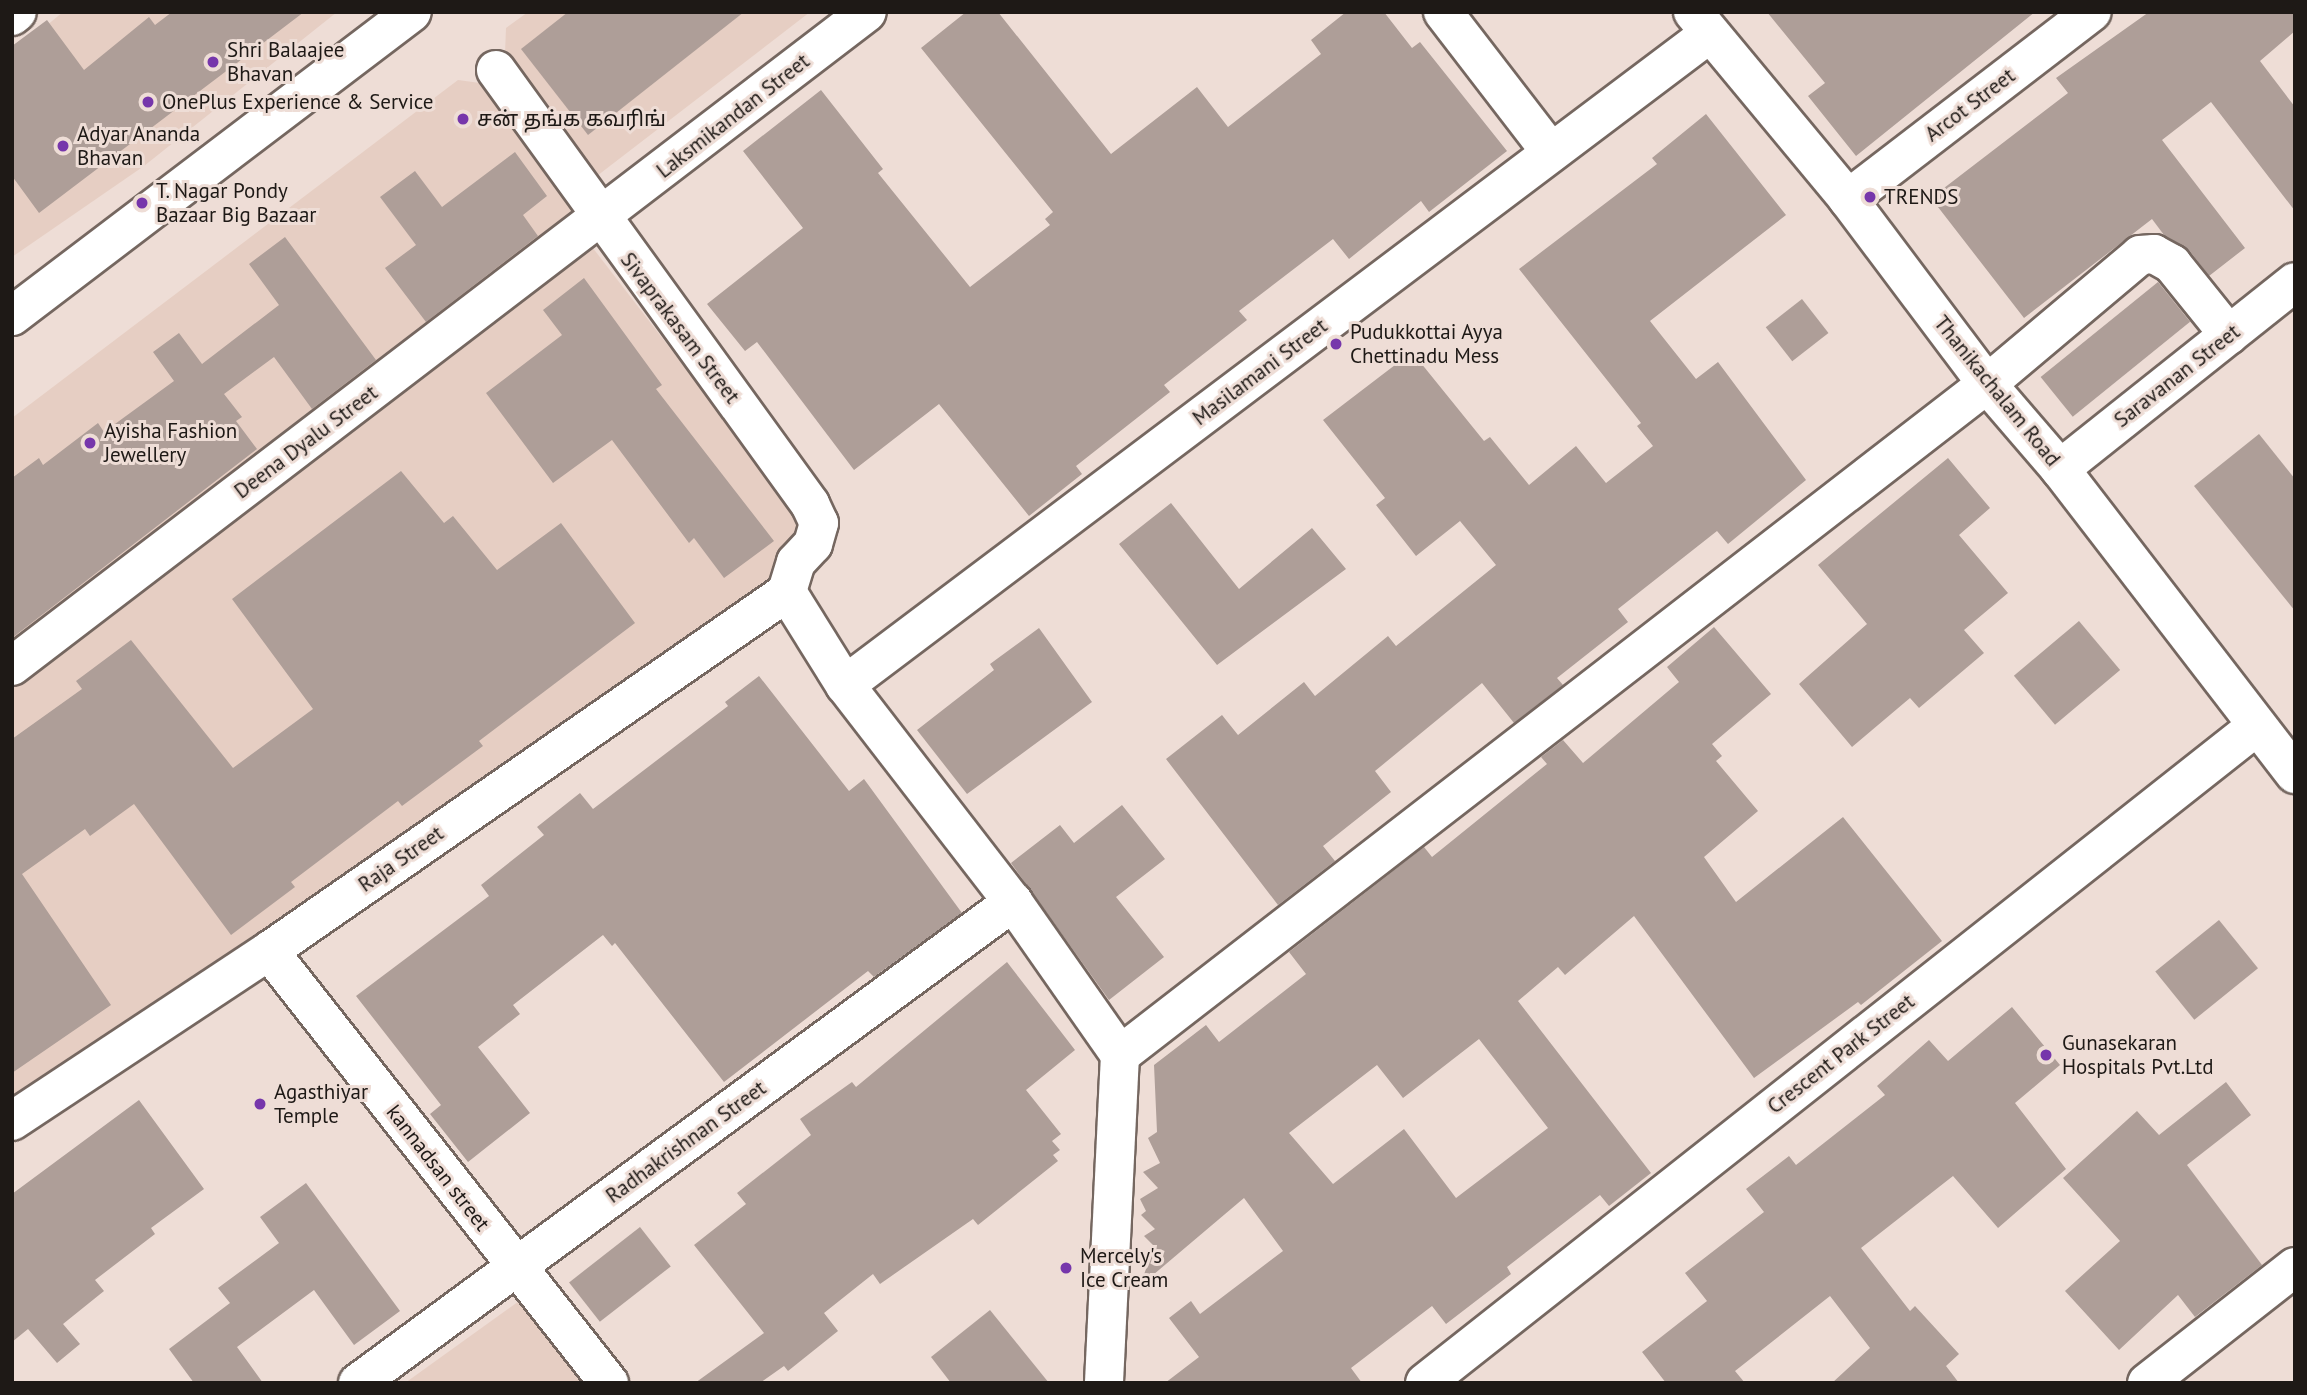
<!DOCTYPE html>
<html>
<head>
<meta charset="utf-8">
<style>
	body { margin:0 }
	#map { position:relative; width:2307px; height:1395px; overflow:hidden; background:#eeddd6; font-family:"PT Sans","Noto Sans Tamil",sans-serif }
	div>[style] { position:absolute }
	[style*='--x'] { left:calc(var(--x)*1px); top:calc(var(--y)*1px); width:calc(var(--w)*1px); rotate:calc(var(--a)*1deg) }
	.built>* { inset:0; background:#e6cec3 }
	.building>* { inset:0; background:#ae9e98; transform-origin:0 0 }
	.roads { filter:drop-shadow(2px 0 #756760) drop-shadow(-2px 0 #756760) drop-shadow(0 2px #756760) drop-shadow(0 -2px #756760) }
	.minor>* { height:38px; margin:-19px; padding:0 19px; transform-origin:19px; border-radius:19px; background:#fff }
	.secondary>* { height:38px; margin:-19px; padding:0 19px; transform-origin:19px; border-radius:19px; background:#fff }
	.dots>* { width:19px; height:19px; translate:-50% -50%; box-sizing:border-box; border:4px solid #eeddd6; border-radius:50% }
	span { translate:-50% -50%; white-space:nowrap; text-align:center; line-height:1.15; -webkit-text-stroke:6px #eeddd6; paint-order:stroke }
	.poi-label { font-size:21px; color:#1e1916 }
	.left { translate:0 -50%; text-align:left }
	.street-label { font-size:21px; color:#1e1916 }
	.frame { position:absolute; inset:0; border:14px solid #1e1916; pointer-events:none }
</style>
</head>
<body>
<div id="map">
	<div class="built">
		<i style="clip-path:polygon(63px 12px,337px 12px,144px 166px,12px 257px,12px 54px)"></i>
		<i style="clip-path:polygon(528px 12px,810px 12px,593px 179px,505px 54px,506px 28px)"></i>
		<i style="clip-path:polygon(458px 80px,480px 83px,577px 215px,12px 653px,12px 418px)"></i>
		<i style="clip-path:polygon(589px 243px,804px 522px,752px 611px,12px 1111px,12px 682px)"></i>
		<i style="clip-path:polygon(522px 1299px,586px 1383px,405px 1383px)"></i>
	</div>
	<div class="building">
		<i style="clip-path:polygon(172px 12px,304px 12px,39px 213px,12px 176px,12px 46px,47px 20px,84px 70px,149px 17px,155px 25px)"></i>
		<i style="clip-path:polygon(568px 12px,744px 12px,588px 135px,521px 49px)"></i>
		<i style="clip-path:polygon(966px 12px,998px 12px,1111px 154px,1197px 87px,1228px 127px,1321px 54px,1311px 40px,1346px 12px,1384px 12px,1412px 48px,1420px 42px,1507px 151px,1429px 212px,1421px 201px,1349px 259px,1333px 239px,1239px 311px,1247px 320px,1164px 385px,1170px 392px,1076px 466px,1082px 474px,1029px 516px,939px 404px,854px 470px,757px 342px,745px 351px,707px 304px,803px 228px,743px 151px,821px 90px,883px 169px,878px 173px,970px 287px,1050px 225px,1045px 219px,1053px 212px,921px 48px)"></i>
		<i style="clip-path:polygon(1767px 12px,2035px 12px,1856px 156px,1808px 96px,1825px 83px)"></i>
		<i style="clip-path:polygon(2149px 12px,2295px 12px,2295px 31px,2260px 61px,2295px 107px,2295px 211px,2211px 102px,2162px 140px,2245px 248px,2209px 276px,2189px 250px,2164px 235px,2152px 219px,2024px 318px,1931px 198px,2068px 93px,2056px 78px)"></i>
		<i style="clip-path:polygon(1706px 114px,1786px 215px,1650px 321px,1696px 379px,1718px 362px,1806px 480px,1728px 544px,1717px 531px,1618px 609px,1628px 622px,1557px 678px,1563px 685px,1514px 723px,1482px 683px,1375px 771px,1391px 792px,1323px 846px,1335px 861px,1278px 905px,1166px 759px,1222px 715px,1238px 735px,1304px 682px,1315px 696px,1388px 636px,1396px 646px,1496px 565px,1460px 521px,1416px 556px,1376px 505px,1385px 498px,1323px 420px,1412px 352px,1484px 441px,1490px 437px,1529px 485px,1576px 446px,1606px 483px,1653px 446px,1637px 426px,1641px 423px,1519px 269px,1657px 164px,1652px 158px)"></i>
		<i style="clip-path:polygon(515px 152px,547px 196px,523px 215px,538px 236px,426px 322px,385px 268px,416px 245px,380px 197px,415px 171px,442px 207px)"></i>
		<i style="clip-path:polygon(285px 237px,376px 360px,312px 409px,274px 357px,224px 394px,242px 417px,236px 421px,257px 449px,12px 638px,12px 478px,39px 458px,43px 465px,98px 423px,104px 432px,174px 381px,153px 352px,179px 333px,202px 364px,279px 305px,249px 264px)"></i>
		<i style="clip-path:polygon(584px 278px,662px 385px,656px 389px,774px 541px,724px 578px,694px 538px,689px 543px,612px 440px,553px 483px,486px 393px,562px 335px,543px 310px)"></i>
		<i style="left:2158px;top:282px;width:51px;height:151px;rotate:51deg"></i>
		<i style="left:1802px;top:299px;width:43px;height:46px;rotate:52deg"></i>
		<i style="clip-path:polygon(2259px 434px,2295px 479px,2295px 611px,2194px 486px)"></i>
		<i style="clip-path:polygon(1948px 458px,1990px 508px,1959px 535px,2008px 593px,1964px 630px,1984px 653px,1919px 708px,1910px 698px,1852px 747px,1799px 684px,1867px 624px,1818px 565px)"></i>
		<i style="clip-path:polygon(401px 471px,444px 523px,453px 516px,497px 570px,561px 523px,635px 623px,479px 741px,483px 746px,402px 806px,398px 801px,291px 882px,295px 887px,231px 935px,134px 804px,90px 836px,85px 829px,22px 874px,111px 1005px,12px 1073px,12px 739px,82px 689px,76px 681px,131px 640px,233px 768px,313px 709px,232px 599px)"></i>
		<i style="clip-path:polygon(1171px 503px,1239px 589px,1312px 528px,1346px 569px,1217px 665px,1119px 544px)"></i>
		<i style="left:2079px;top:621px;width:64px;height:85px;rotate:50deg"></i>
		<i style="clip-path:polygon(evenodd,1714px 627px,1771px 694px,1712px 744px,1722px 756px,1716px 761px,1758px 811px,1704px 857px,1736px 902px,1843px 817px,1942px 941px,1861px 1005px,1858px 1002px,1754px 1078px,1634px 916px,1565px 975px,1558px 967px,1518px 1001px,1651px 1173px,1609px 1206px,1600px 1195px,1507px 1267px,1511px 1274px,1446px 1324px,1432px 1306px,1351px 1368px,1362px 1383px,1165px 1383px,1199px 1357px,1169px 1318px,1191px 1301px,1200px 1314px,1283px 1251px,1244px 1198px,1140px 1286px,1154px 1246px,1144px 1236px,1155px 1229px,1141px 1215px,1146px 1211px,1140px 1199px,1158px 1188px,1143px 1172px,1160px 1163px,1148px 1138px,1157px 1132px,1154px 1065px,1206px 1025px,1219px 1042px,1306px 974px,1289px 952px,1424px 847px,1432px 857px,1547px 764px,1541px 757px,1563px 740px,1583px 763px,1679px 682px,1667px 667px,1714px 627px,1479px 1039px,1548px 1128px,1456px 1198px,1404px 1129px,1333px 1184px,1289px 1133px,1377px 1065px,1403px 1098px,1479px 1039px)"></i>
		<i style="clip-path:polygon(1039px 628px,1092px 702px,967px 794px,917px 730px,994px 670px,990px 664px)"></i>
		<i style="clip-path:polygon(759px 676px,849px 791px,864px 779px,962px 913px,874px 977px,868px 971px,724px 1082px,615px 943px,612px 946px,603px 935px,513px 1005px,520px 1014px,478px 1047px,530px 1113px,468px 1162px,430px 1114px,441px 1105px,356px 996px,489px 896px,481px 885px,544px 835px,537px 827px,580px 793px,593px 809px,728px 706px,725px 702px)"></i>
		<i style="clip-path:polygon(1122px 805px,1165px 859px,1116px 897px,1164px 957px,1109px 1000px,1011px 863px,1060px 825px,1074px 843px)"></i>
		<i style="left:2219px;top:920px;width:62px;height:82px;rotate:51deg"></i>
		<i style="clip-path:polygon(1007px 962px,1075px 1050px,1026px 1090px,1061px 1134px,1052px 1141px,1060px 1150px,1053px 1155px,1058px 1161px,978px 1225px,973px 1219px,880px 1284px,873px 1274px,824px 1313px,838px 1331px,788px 1371px,784px 1366px,760px 1383px,695px 1383px,764px 1333px,694px 1245px,746px 1204px,737px 1193px,811px 1135px,800px 1119px,852px 1082px,856px 1087px)"></i>
		<i style="clip-path:polygon(2012px 1007px,2060px 1065px,2015px 1103px,2066px 1169px,1998px 1228px,1953px 1176px,1861px 1248px,1910px 1311px,1915px 1306px,1959px 1354px,1946px 1366px,1959px 1383px,1832px 1383px,1870px 1348px,1830px 1296px,1735px 1371px,1745px 1383px,1666px 1383px,1642px 1352px,1707px 1301px,1685px 1273px,1764px 1212px,1746px 1189px,1789px 1156px,1796px 1165px,1885px 1095px,1877px 1086px,1929px 1040px,1948px 1061px)"></i>
		<i style="clip-path:polygon(2226px 1082px,2251px 1115px,2187px 1165px,2262px 1265px,2195px 1317px,2178px 1295px,2119px 1350px,2065px 1291px,2120px 1241px,2063px 1178px,2137px 1111px,2159px 1135px)"></i>
		<i style="clip-path:polygon(139px 1100px,204px 1189px,151px 1228px,155px 1234px,95px 1280px,104px 1291px,63px 1324px,80px 1344px,57px 1363px,28px 1329px,12px 1342px,12px 1194px)"></i>
		<i style="clip-path:polygon(306px 1183px,400px 1311px,354px 1345px,314px 1290px,237px 1347px,263px 1383px,194px 1383px,169px 1349px,230px 1303px,218px 1288px,279px 1243px,260px 1217px)"></i>
		<i style="left:640px;top:1227px;width:50px;height:90px;rotate:52deg"></i>
		<i style="clip-path:polygon(990px 1310px,1049px 1383px,951px 1383px,931px 1357px)"></i>
	</div>
	<div class="roads">
		<div class="minor">
			<i style="--x:1443;--y:12;--w:177;--a:52.4"></i>
			<i style="--x:12;--y:16;--w:6;--a:-39"></i>
			<i style="--x:496;--y:70;--w:536;--a:54.11"></i>
			<i style="--x:810;--y:504;--w:21;--a:65"></i>
			<i style="--x:819;--y:523;--w:22;--a:106"></i>
			<i style="--x:813;--y:544;--w:25;--a:133"></i>
			<i style="--x:796;--y:562;--w:31;--a:107"></i>
			<i style="--x:1848;--y:199;--w:307;--a:-37.5"></i>
			<i style="--x:2060;--y:469;--w:300;--a:-38.5"></i>
			<i style="--x:787;--y:592;--w:110;--a:58.1"></i>
			<i style="--x:845;--y:685;--w:274;--a:52.3"></i>
			<i style="--x:1013;--y:902;--w:187;--a:55"></i>
			<i style="--x:1120;--y:1055;--w:328;--a:92.8"></i>
			<i style="--x:12;--y:666;--w:1076;--a:-37.41"></i>
			<i style="--x:845;--y:685;--w:1082;--a:-37"></i>
			<i style="--x:269;--y:951;--w:550;--a:51.8"></i>
			<i style="--x:1120;--y:1055;--w:1096;--a:-37.74"></i>
			<i style="--x:1987;--y:384;--w:200;--a:-40.1"></i>
			<i style="--x:2140;--y:255;--w:14;--a:-4"></i>
			<i style="--x:2154;--y:254;--w:21;--a:29"></i>
			<i style="--x:2172;--y:264;--w:91;--a:51.2"></i>
			<i style="--x:12;--y:1121;--w:308;--a:-33.5"></i>
			<i style="--x:269;--y:951;--w:630;--a:-34.72"></i>
			<i style="--x:358;--y:1383;--w:813;--a:-36.29"></i>
			<i style="--x:1425;--y:1383;--w:1060;--a:-38.3"></i>
			<i style="--x:2147;--y:1383;--w:188;--a:-38.1"></i>
		</div>
		<div class="secondary">
			<i style="--x:1693;--y:12;--w:243;--a:50.3"></i>
			<i style="--x:1848;--y:199;--w:231;--a:53.1"></i>
			<i style="--x:1987;--y:384;--w:112;--a:49.3"></i>
			<i style="--x:2060;--y:469;--w:385;--a:52.4"></i>
			<i style="--x:12;--y:316;--w:502;--a:-37.23"></i>
		</div>
	</div>
	<div class="dots">
		<i style="left:213px;top:62px;background:#7636ab"></i>
		<i style="left:148px;top:102px;background:#7636ab"></i>
		<i style="left:463px;top:119px;background:#7636ab"></i>
		<i style="left:63px;top:146px;background:#7636ab"></i>
		<i style="left:1870px;top:197px;background:#7636ab"></i>
		<i style="left:142px;top:203px;background:#7636ab"></i>
		<i style="left:1336px;top:344px;background:#7636ab"></i>
		<i style="left:90px;top:443px;background:#7636ab"></i>
		<i style="left:2046px;top:1055px;background:#7636ab"></i>
		<i style="left:260px;top:1104px;background:#7636ab"></i>
		<i style="left:1066px;top:1268px;background:#7636ab"></i>
	</div>
	<div class="poi-label">
		<span class="left" style="left:227px;top:62px">Shri Balaajee<br>Bhavan</span>
		<span class="left" style="left:162px;top:102px">OnePlus Experience &amp; Service</span>
		<span class="left" style="left:477px;top:119px">சன் தங்க கவரிங்</span>
		<span class="left" style="left:77px;top:146px">Adyar Ananda<br>Bhavan</span>
		<span class="left" style="left:156px;top:203px">T. Nagar Pondy<br>Bazaar Big Bazaar</span>
		<span class="left" style="left:1884px;top:197px">TRENDS</span>
		<span class="left" style="left:1350px;top:344px">Pudukkottai Ayya<br>Chettinadu Mess</span>
		<span class="left" style="left:104px;top:443px">Ayisha Fashion<br>Jewellery</span>
		<span class="left" style="left:2062px;top:1055px">Gunasekaran<br>Hospitals Pvt.Ltd</span>
		<span class="left" style="left:274px;top:1104px">Agasthiyar<br>Temple</span>
		<span class="left" style="left:1080px;top:1268px">Mercely's<br>Ice Cream</span>
	</div>
	<div class="street-label">
		<span style="left:1970px;top:105px;rotate:-37deg">Arcot Street</span>
		<span style="left:733px;top:116px;rotate:-38deg">Laksmikandan Street</span>
		<span style="left:680px;top:328px;rotate:53deg">Sivaprakasam Street</span>
		<span style="left:1260px;top:372px;rotate:-37deg">Masilamani Street</span>
		<span style="left:2177px;top:376px;rotate:-38deg">Saravanan Street</span>
		<span style="left:1997px;top:391px;rotate:51deg">Thanikachalam Road</span>
		<span style="left:306px;top:442px;rotate:-37deg">Deena Dyalu Street</span>
		<span style="left:401px;top:859px;rotate:-35deg">Raja Street</span>
		<span style="left:1841px;top:1054px;rotate:-38deg">Crescent Park Street</span>
		<span style="left:686px;top:1142px;rotate:-36deg">Radhakrishnan Street</span>
		<span style="left:438px;top:1168px;rotate:52deg">kannadsan street</span>
	</div>
	<div class="frame"></div>
</div>
</body>
</html>
